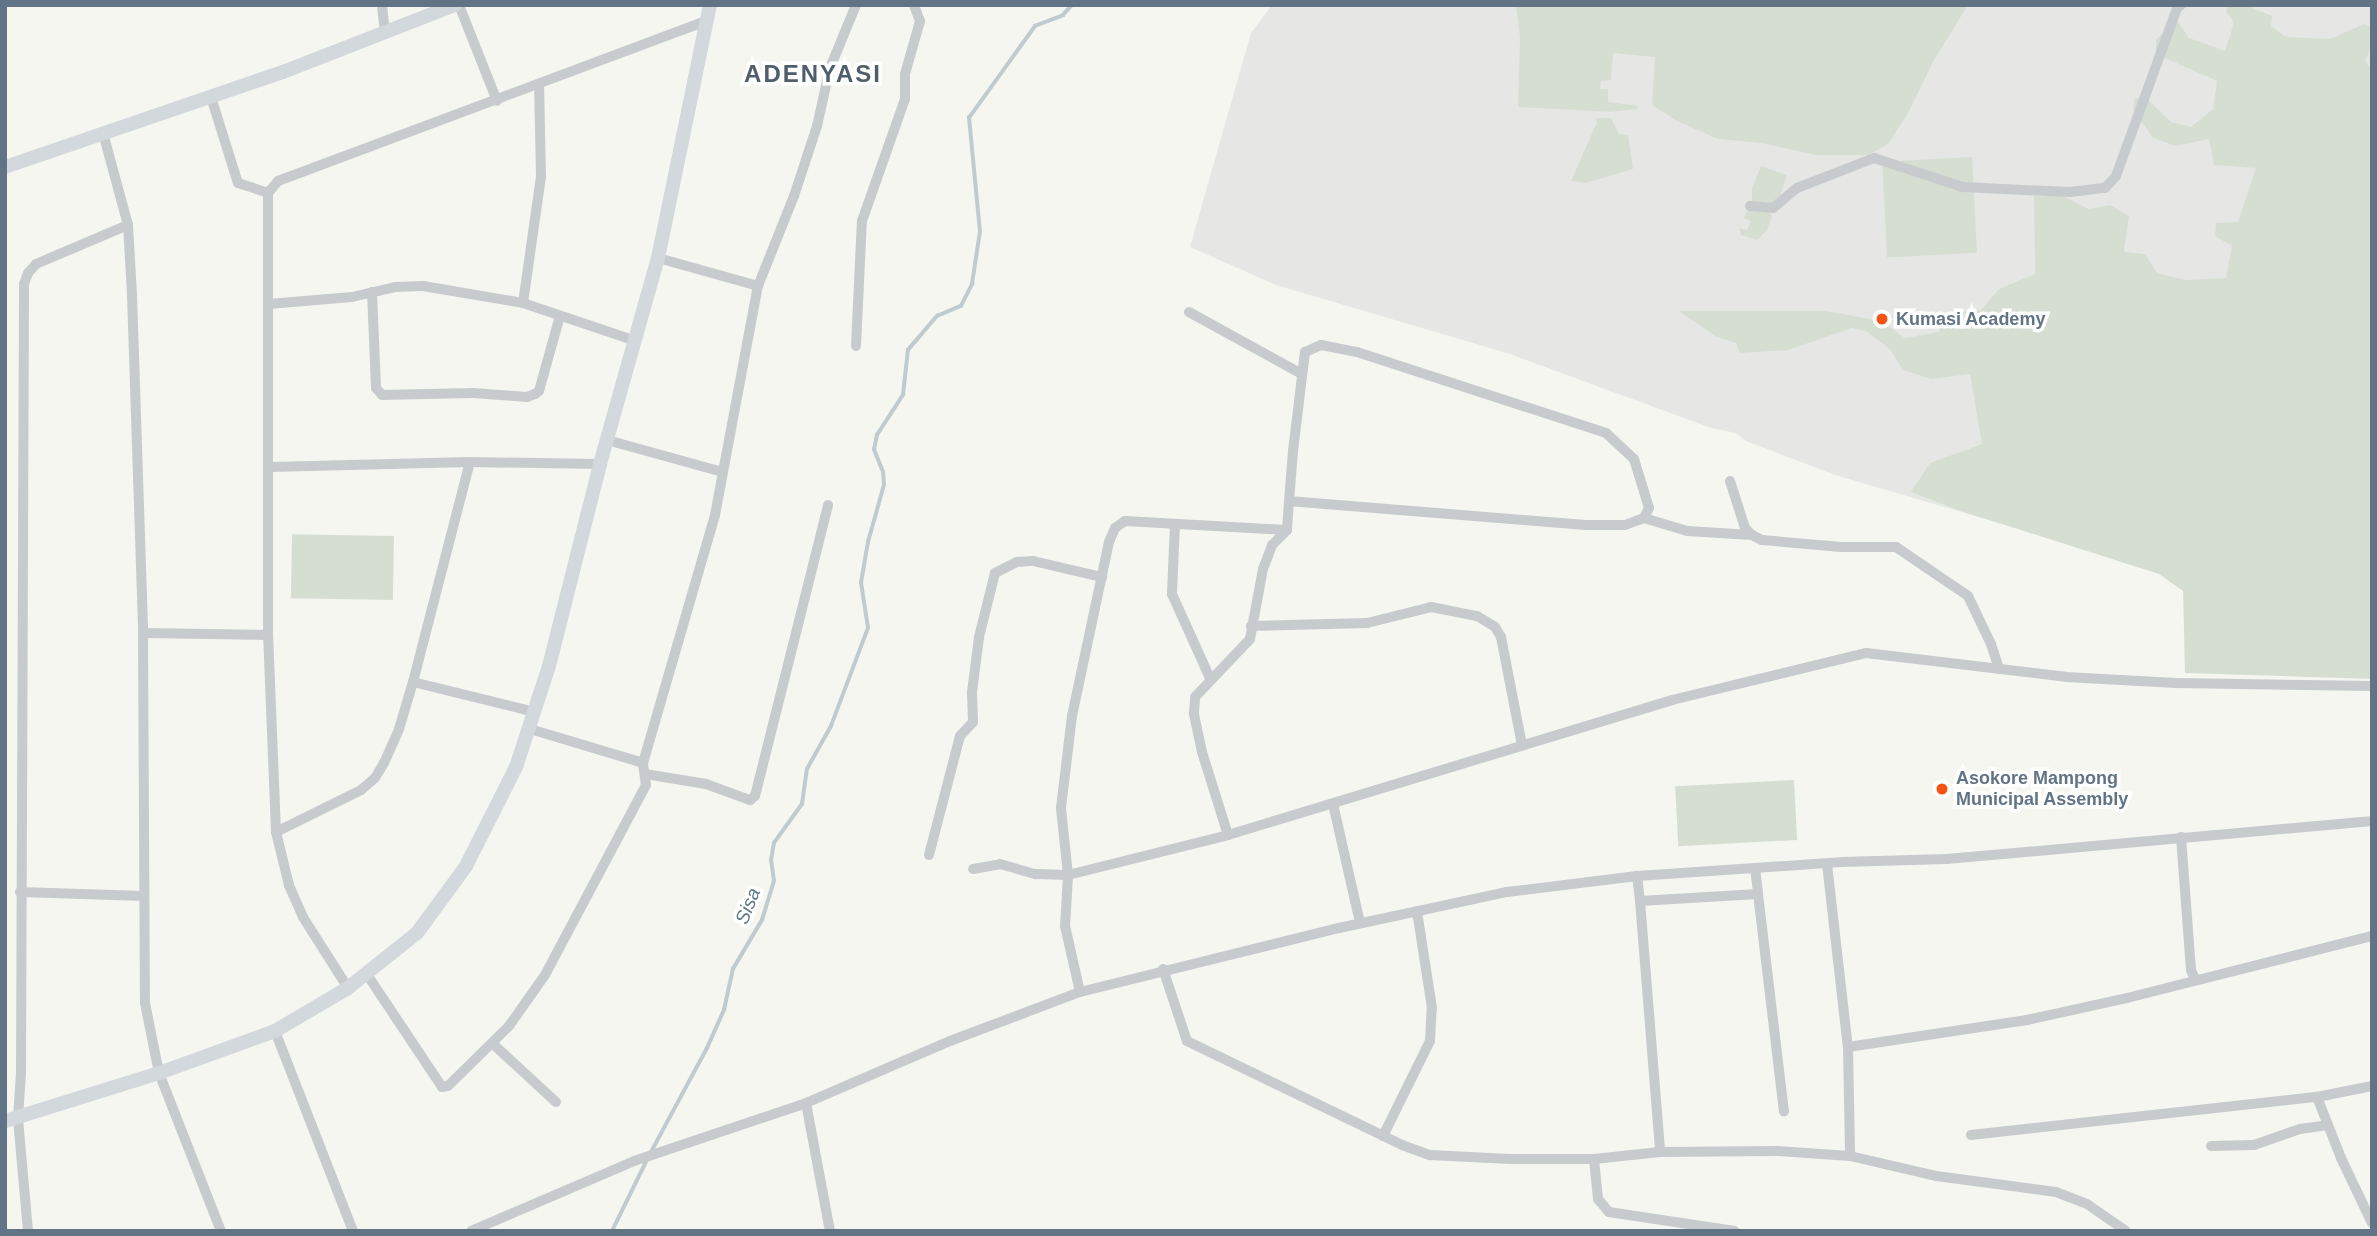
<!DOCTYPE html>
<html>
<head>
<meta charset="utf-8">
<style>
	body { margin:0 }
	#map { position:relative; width:2377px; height:1236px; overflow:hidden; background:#f6f6f1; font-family:Helvetica,sans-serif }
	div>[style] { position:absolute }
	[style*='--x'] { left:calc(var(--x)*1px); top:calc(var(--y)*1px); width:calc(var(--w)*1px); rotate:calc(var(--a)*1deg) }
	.built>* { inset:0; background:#e6e7e5 }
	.green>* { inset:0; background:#d6ded2; transform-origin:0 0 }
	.stream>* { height:3.5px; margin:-1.75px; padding:0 1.75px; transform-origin:1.75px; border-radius:1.75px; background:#c0cbd0 }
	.street>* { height:10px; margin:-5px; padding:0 5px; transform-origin:5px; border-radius:5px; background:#c8cbce }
	.secondary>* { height:14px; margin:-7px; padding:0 7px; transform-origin:7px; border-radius:7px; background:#d3d8dd }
	.dots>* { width:19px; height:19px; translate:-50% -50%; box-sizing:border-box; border:4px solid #fff; border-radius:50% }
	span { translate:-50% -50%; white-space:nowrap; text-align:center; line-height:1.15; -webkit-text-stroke:7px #fff; paint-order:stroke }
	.poi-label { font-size:18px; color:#617486; font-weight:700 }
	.left { translate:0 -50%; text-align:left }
	.water-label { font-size:19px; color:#5d7783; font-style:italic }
	.district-label { font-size:24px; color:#505d6a; font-weight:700; letter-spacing:2px }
	.frame { position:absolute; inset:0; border:7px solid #617486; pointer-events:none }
</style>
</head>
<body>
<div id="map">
	<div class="built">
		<i style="clip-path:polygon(1272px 5px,2372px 5px,2372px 587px,2180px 576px,1835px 475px,1746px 441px,1736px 433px,1711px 428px,1510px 354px,1276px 285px,1190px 247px,1251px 33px)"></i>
	</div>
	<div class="green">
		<i style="clip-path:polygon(1516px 5px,1968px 5px,1934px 60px,1907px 115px,1888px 144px,1868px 155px,1817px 155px,1761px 143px,1718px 139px,1675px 120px,1652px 105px,1655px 57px,1613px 53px,1611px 80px,1601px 81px,1600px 89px,1608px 89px,1608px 102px,1638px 106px,1637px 109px,1611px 112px,1518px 107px,1520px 37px)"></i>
		<i style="clip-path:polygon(2228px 5px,2245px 5px,2272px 16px,2271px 26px,2286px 37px,2330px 39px,2364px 24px,2372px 28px,2372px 46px,2365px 61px,2372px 69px,2372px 679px,2185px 673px,2183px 591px,2159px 574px,1958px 510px,1911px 492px,1930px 463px,1982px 444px,1970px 374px,1931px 379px,1903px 370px,1890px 349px,1866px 331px,1852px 328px,1788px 350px,1740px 353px,1736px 343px,1715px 336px,1679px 311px,1826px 311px,1881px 321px,1905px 338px,1939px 332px,1939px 315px,1981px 310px,1999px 289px,2035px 274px,2034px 196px,2063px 196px,2089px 209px,2110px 205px,2129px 216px,2124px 252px,2145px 254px,2157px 273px,2185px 280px,2226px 278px,2232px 246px,2215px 236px,2216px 223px,2238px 222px,2256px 168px,2214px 165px,2209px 139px,2175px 146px,2152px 137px,2133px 109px,2135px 98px,2148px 100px,2171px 122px,2191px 127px,2213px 109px,2217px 81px,2156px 54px,2156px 39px,2178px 22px,2189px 38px,2225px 51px,2234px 22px,2226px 12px)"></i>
		<i style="clip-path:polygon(1595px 118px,1611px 118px,1619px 134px,1628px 135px,1633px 169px,1586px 183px,1571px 181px,1597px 122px)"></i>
		<i style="left:1972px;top:157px;width:96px;height:90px;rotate:87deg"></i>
		<i style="clip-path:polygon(1761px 166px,1787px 175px,1779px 200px,1765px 205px,1752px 201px,1752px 188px)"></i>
		<i style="clip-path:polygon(1748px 209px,1770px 212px,1772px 216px,1767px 230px,1757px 240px,1741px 235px,1739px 228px,1747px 230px,1751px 221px,1744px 218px)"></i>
		<i style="left:394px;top:536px;width:64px;height:102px;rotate:91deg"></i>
		<i style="left:1794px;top:780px;width:60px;height:119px;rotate:87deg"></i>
	</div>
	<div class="stream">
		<i style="--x:650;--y:1154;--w:120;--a:-61.7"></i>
		<i style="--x:707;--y:1048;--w:42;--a:-65.9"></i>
		<i style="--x:724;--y:1010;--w:42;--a:-77.6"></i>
		<i style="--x:733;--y:969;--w:57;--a:-59.4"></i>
		<i style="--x:762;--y:920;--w:41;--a:-72.9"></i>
		<i style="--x:774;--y:881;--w:21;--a:-98"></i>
		<i style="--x:771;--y:860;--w:17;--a:-80"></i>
		<i style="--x:774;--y:843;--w:48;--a:-54.3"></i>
		<i style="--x:802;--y:804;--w:35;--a:-82"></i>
		<i style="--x:807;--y:769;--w:49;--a:-60.8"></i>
		<i style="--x:831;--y:726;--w:105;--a:-69.3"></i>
		<i style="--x:868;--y:628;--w:46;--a:-98.8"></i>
		<i style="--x:861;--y:583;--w:42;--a:-80.3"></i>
		<i style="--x:868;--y:542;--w:59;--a:-74.3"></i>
		<i style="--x:884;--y:485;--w:13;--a:-94"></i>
		<i style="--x:883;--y:472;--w:24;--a:-112"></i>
		<i style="--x:874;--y:450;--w:15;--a:-79"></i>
		<i style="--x:877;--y:435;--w:48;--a:-57"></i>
		<i style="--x:903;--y:395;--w:45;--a:-83.7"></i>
		<i style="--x:908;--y:350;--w:45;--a:-49.5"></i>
		<i style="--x:937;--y:316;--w:26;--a:-23"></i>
		<i style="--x:961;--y:306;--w:25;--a:-63"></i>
		<i style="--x:972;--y:284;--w:53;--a:-81.3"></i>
		<i style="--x:980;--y:232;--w:115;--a:-95.5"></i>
		<i style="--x:969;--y:118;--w:113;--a:-54.3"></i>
		<i style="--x:1035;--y:26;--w:30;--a:-21"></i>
		<i style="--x:1063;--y:15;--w:13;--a:-48"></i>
		<i style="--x:612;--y:1231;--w:79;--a:-63.8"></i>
	</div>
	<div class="street">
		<i style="--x:382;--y:5;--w:28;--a:84"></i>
		<i style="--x:459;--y:5;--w:103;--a:68.4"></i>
		<i style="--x:211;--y:97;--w:90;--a:72.6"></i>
		<i style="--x:238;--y:183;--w:32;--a:18"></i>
		<i style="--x:103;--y:133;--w:95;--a:74.8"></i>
		<i style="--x:128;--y:225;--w:70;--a:86.7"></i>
		<i style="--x:132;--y:295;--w:338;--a:88.1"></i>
		<i style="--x:143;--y:633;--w:370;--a:89.7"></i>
		<i style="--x:145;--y:1003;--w:71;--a:78.7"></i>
		<i style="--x:159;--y:1073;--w:170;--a:68.6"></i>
		<i style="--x:1750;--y:206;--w:23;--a:5"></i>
		<i style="--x:1773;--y:208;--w:31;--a:-40"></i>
		<i style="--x:1797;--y:188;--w:83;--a:-21.3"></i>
		<i style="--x:1874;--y:158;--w:93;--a:18.2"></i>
		<i style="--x:1962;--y:187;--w:108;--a:2.7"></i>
		<i style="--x:2070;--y:192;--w:35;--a:-7"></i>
		<i style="--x:2105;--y:188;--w:16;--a:-47"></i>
		<i style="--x:2116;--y:176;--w:179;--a:-70"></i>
		<i style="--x:2177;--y:8;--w:5;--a:-37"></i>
		<i style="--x:658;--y:258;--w:104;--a:15.6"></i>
		<i style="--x:372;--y:292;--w:96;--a:87.6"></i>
		<i style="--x:376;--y:388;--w:9;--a:49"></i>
		<i style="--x:382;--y:395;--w:91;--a:-1.3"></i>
		<i style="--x:473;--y:393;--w:54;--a:4.2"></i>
		<i style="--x:527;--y:397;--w:9;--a:-21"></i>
		<i style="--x:535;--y:394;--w:5;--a:-37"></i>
		<i style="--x:539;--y:391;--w:78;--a:-74.4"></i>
		<i style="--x:523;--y:303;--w:127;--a:-81.9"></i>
		<i style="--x:541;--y:177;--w:92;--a:-91.2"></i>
		<i style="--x:269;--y:304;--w:83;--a:-4.8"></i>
		<i style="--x:352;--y:297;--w:44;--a:-13.1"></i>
		<i style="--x:395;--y:287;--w:28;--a:-2"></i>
		<i style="--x:423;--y:286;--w:101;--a:9.6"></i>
		<i style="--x:523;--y:303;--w:116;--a:18.6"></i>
		<i style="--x:1189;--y:312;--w:129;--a:28.8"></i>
		<i style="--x:856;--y:346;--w:125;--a:-87.3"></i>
		<i style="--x:862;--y:221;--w:129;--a:-70.6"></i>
		<i style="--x:905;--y:99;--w:25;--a:-90"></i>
		<i style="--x:905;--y:74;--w:55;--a:-74.2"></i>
		<i style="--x:920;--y:21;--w:17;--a:-111"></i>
		<i style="--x:607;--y:440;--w:119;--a:15.5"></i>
		<i style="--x:270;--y:467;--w:200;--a:-1.4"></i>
		<i style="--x:470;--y:462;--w:130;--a:0.9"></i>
		<i style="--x:1730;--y:481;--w:49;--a:72.3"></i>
		<i style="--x:1745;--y:528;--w:10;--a:45"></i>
		<i style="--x:1752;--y:535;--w:11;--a:27"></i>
		<i style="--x:1762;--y:540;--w:80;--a:5"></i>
		<i style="--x:1842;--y:547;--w:54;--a:0"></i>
		<i style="--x:1896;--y:547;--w:87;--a:34.2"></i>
		<i style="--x:1968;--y:596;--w:53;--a:64.4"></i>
		<i style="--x:1991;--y:644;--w:26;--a:72"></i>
		<i style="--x:1644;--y:518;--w:45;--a:16.8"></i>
		<i style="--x:1687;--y:531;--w:65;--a:3.5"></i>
		<i style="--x:1175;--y:524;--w:70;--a:92.5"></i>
		<i style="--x:1172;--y:594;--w:92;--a:65.7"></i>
		<i style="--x:1251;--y:626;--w:116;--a:-1.5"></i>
		<i style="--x:1367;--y:623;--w:66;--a:-14"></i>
		<i style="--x:1431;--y:607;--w:47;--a:11.1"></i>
		<i style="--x:1477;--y:616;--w:21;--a:31"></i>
		<i style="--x:1495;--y:627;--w:12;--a:59"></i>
		<i style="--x:1501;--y:637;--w:110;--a:79"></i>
		<i style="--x:143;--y:633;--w:125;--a:0.9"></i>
		<i style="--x:413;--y:682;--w:126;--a:13.8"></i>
		<i style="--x:530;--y:729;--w:118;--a:16.7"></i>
		<i style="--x:645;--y:774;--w:62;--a:9.3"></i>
		<i style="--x:706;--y:784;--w:47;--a:20"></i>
		<i style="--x:750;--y:800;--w:6;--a:-39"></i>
		<i style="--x:755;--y:796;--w:300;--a:-75.9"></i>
		<i style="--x:1333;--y:804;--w:122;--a:77.2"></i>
		<i style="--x:276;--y:832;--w:95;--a:-26.3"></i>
		<i style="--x:361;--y:790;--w:18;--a:-41"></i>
		<i style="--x:375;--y:778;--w:17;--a:-59"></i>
		<i style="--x:384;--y:763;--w:37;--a:-66"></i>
		<i style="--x:399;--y:729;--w:49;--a:-73.4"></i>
		<i style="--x:413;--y:682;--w:227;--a:-75.5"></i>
		<i style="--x:1228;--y:835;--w:87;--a:-107.4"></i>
		<i style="--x:1202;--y:752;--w:40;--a:-102"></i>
		<i style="--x:1194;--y:713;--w:16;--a:-86"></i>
		<i style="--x:1195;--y:697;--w:80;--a:-46.5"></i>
		<i style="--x:1250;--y:639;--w:71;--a:-79.5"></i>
		<i style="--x:1263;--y:569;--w:26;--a:-69"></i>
		<i style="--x:1272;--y:545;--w:21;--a:-45"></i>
		<i style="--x:1287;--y:530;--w:29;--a:-86"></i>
		<i style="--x:1289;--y:501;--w:50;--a:-85.4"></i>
		<i style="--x:1293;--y:451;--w:100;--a:-83.1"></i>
		<i style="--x:1305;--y:352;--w:17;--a:-24"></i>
		<i style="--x:1321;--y:345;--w:37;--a:11"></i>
		<i style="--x:1357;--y:352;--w:262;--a:18"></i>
		<i style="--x:1606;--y:433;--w:38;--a:43"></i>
		<i style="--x:1634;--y:459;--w:51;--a:73"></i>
		<i style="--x:1649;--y:508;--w:11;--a:117"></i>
		<i style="--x:1644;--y:518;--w:20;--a:160"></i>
		<i style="--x:1625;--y:525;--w:39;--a:180"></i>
		<i style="--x:1586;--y:525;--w:298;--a:-175.4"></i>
		<i style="--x:2181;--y:837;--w:133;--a:85.7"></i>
		<i style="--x:2191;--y:970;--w:10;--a:66"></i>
		<i style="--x:929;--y:855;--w:123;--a:-75.4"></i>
		<i style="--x:960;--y:736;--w:19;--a:-47"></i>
		<i style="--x:973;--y:722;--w:30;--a:-92"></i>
		<i style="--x:972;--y:692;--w:55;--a:-82.7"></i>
		<i style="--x:979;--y:637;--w:66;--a:-76"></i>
		<i style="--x:995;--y:573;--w:25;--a:-27"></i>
		<i style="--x:1017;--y:562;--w:16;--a:-4"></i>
		<i style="--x:1033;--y:561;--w:71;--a:13.1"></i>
		<i style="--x:1827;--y:864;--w:184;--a:83.5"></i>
		<i style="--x:1848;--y:1047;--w:109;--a:88.9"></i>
		<i style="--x:1755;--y:868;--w:26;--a:83"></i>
		<i style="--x:973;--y:869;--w:27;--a:-10"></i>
		<i style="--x:1000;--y:864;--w:37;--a:16"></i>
		<i style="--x:1036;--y:874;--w:32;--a:2"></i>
		<i style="--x:1068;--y:875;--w:165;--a:-14"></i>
		<i style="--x:1228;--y:835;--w:464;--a:-16.9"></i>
		<i style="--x:1672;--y:700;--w:200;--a:-13.6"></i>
		<i style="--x:1866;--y:653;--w:201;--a:6.8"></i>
		<i style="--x:2066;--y:677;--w:110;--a:3.1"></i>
		<i style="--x:2176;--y:683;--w:196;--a:0.9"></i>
		<i style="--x:1637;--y:876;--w:25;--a:83"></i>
		<i style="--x:1640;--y:901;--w:118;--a:-3.4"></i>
		<i style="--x:1758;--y:894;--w:219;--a:83.2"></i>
		<i style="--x:20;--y:892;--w:124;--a:1.8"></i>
		<i style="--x:1640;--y:901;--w:252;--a:85.4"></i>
		<i style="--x:1660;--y:1152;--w:117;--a:-0.5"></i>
		<i style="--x:1777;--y:1151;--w:73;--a:3.9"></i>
		<i style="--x:1850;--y:1156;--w:88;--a:13.1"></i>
		<i style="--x:1936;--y:1176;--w:121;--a:7.6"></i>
		<i style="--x:2056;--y:1192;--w:33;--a:21"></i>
		<i style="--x:2087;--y:1204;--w:47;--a:34.7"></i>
		<i style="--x:1163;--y:969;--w:76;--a:71.6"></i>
		<i style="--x:1187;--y:1041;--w:239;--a:25.8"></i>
		<i style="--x:1402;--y:1145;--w:30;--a:20"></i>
		<i style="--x:1430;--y:1155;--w:80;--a:2.9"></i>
		<i style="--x:1510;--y:1159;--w:84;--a:0"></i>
		<i style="--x:1594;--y:1159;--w:66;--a:-6.1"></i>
		<i style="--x:366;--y:973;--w:137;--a:56.3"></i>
		<i style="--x:442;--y:1087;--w:6;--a:-9"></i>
		<i style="--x:448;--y:1086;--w:86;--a:-44.5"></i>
		<i style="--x:509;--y:1026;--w:62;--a:-54.8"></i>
		<i style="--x:545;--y:975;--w:215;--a:-62"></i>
		<i style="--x:646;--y:785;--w:22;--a:-98"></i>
		<i style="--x:643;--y:763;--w:258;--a:-73.8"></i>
		<i style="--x:715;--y:515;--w:233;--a:-79.4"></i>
		<i style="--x:758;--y:286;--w:97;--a:-68.2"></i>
		<i style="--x:794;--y:196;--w:74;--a:-71.8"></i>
		<i style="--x:817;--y:126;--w:59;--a:-77.4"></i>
		<i style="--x:830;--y:68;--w:68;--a:-67.6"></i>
		<i style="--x:348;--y:988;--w:84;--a:-122.4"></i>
		<i style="--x:303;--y:917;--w:35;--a:-114"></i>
		<i style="--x:289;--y:885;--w:55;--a:-103.8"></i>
		<i style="--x:276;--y:832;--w:197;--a:-92.3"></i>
		<i style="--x:268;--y:635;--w:442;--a:-90"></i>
		<i style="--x:268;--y:193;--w:16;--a:-50"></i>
		<i style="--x:278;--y:181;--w:459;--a:-20.5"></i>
		<i style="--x:1080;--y:992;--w:68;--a:-102.8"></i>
		<i style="--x:1065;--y:926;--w:51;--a:-86.6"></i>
		<i style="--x:1068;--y:875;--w:67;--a:-96"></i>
		<i style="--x:1061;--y:808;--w:93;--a:-83.2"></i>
		<i style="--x:1072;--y:716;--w:178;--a:-78"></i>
		<i style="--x:1109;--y:542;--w:15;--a:-67"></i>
		<i style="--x:1115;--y:528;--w:12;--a:-35"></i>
		<i style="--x:1125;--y:521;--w:162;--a:3.2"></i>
		<i style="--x:275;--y:1031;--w:215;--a:68.7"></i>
		<i style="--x:492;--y:1043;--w:87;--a:42.7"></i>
		<i style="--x:1848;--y:1047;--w:181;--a:-8.6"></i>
		<i style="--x:2027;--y:1020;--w:102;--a:-12.4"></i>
		<i style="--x:2127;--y:998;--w:253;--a:-14.2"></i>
		<i style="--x:2317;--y:1097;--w:66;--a:68.5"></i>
		<i style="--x:2341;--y:1158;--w:72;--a:64.5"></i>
		<i style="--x:806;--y:1103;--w:130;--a:79.4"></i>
		<i style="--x:1971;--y:1135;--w:348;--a:-6.3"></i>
		<i style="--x:2317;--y:1097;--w:56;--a:-11.3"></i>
		<i style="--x:1383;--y:1136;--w:106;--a:-63.7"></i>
		<i style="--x:1430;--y:1041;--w:33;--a:-87"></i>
		<i style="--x:1432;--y:1008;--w:98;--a:-98.8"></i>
		<i style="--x:2211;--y:1146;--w:43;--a:-1.3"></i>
		<i style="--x:2254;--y:1145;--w:49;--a:-19.2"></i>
		<i style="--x:2300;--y:1129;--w:28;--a:-8"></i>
		<i style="--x:1594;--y:1159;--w:40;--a:84.3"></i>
		<i style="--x:1598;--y:1199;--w:17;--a:50"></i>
		<i style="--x:1609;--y:1212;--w:127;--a:8.6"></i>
		<i style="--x:28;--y:1231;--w:113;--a:-95.1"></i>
		<i style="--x:18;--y:1118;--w:45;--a:-86.2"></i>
		<i style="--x:21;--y:1073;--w:789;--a:-89.78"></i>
		<i style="--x:24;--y:284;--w:12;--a:-70"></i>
		<i style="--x:28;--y:273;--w:12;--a:-48"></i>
		<i style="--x:36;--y:264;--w:100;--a:-23"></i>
		<i style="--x:471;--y:1231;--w:177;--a:-23.2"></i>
		<i style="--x:634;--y:1161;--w:182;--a:-18.6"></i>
		<i style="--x:806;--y:1103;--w:157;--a:-23.3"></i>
		<i style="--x:950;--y:1041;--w:139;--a:-20.7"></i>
		<i style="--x:1080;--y:992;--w:267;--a:-13.9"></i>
		<i style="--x:1339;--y:928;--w:172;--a:-12.1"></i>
		<i style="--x:1507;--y:892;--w:131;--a:-7"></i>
		<i style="--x:1637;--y:876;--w:204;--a:-3.9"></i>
		<i style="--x:1841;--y:862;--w:106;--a:-1.6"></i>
		<i style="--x:1947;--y:859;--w:427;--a:-5.1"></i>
	</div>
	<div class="secondary">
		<i style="--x:5;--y:167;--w:294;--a:-18.9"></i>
		<i style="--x:283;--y:72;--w:185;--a:-21.3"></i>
		<i style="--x:5;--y:1121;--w:161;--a:-17.3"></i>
		<i style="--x:159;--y:1073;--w:123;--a:-19.9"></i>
		<i style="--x:275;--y:1031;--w:85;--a:-30.5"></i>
		<i style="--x:348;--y:988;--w:88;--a:-38.6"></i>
		<i style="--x:417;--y:933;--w:83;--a:-53.8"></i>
		<i style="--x:466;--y:866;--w:111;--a:-63.2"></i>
		<i style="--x:516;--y:767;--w:106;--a:-71.9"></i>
		<i style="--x:549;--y:666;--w:208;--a:-75.8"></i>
		<i style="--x:600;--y:464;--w:214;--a:-74.3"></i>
		<i style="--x:658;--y:258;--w:258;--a:-78.4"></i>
	</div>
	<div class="dots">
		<i style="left:1882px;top:319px;background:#f55312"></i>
		<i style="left:1942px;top:789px;background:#f55312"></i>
	</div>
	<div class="poi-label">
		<span class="left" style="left:1896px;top:319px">Kumasi Academy</span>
		<span class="left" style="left:1956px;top:789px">Asokore Mampong<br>Municipal Assembly</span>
	</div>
	<div class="water-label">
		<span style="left:748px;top:906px;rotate:-68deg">Sisa</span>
	</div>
	<div class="district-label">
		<span style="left:813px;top:74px">ADENYASI</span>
	</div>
	<div class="frame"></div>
</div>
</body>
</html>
